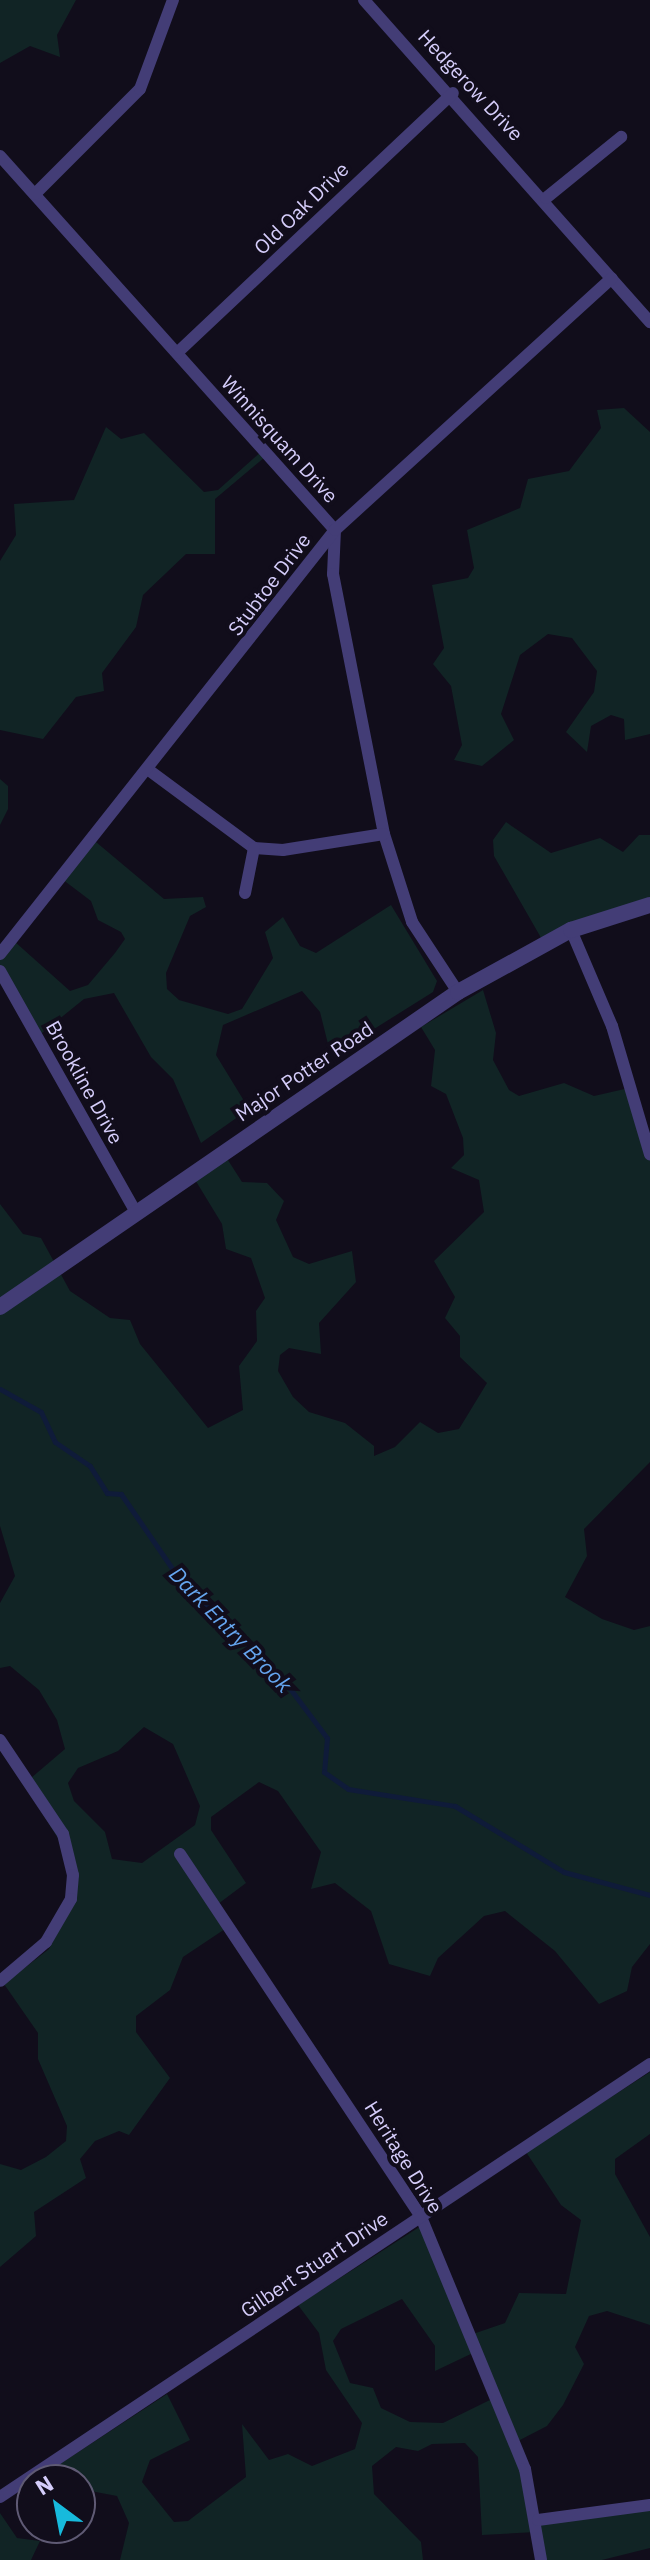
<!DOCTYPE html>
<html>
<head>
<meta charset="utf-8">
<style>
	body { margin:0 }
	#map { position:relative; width:650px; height:2560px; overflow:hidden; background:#110d1b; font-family:"IBM Plex Sans",sans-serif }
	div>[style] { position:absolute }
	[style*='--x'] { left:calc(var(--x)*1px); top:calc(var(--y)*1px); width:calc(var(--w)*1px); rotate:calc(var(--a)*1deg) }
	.green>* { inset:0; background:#112425 }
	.stream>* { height:5px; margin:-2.5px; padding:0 2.5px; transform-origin:2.5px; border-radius:2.5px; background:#0f1b39 }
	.minor>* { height:12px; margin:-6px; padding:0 6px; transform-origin:6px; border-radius:6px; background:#433d76 }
	.tertiary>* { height:16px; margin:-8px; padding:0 8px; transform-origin:8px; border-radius:8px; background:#433d76 }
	span { translate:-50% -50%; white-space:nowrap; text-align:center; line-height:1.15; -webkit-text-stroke:8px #110d1b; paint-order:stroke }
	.street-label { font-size:20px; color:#d5cdfa }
	.water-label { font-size:22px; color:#65a5ef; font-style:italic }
	.north { position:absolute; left:16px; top:2464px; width:80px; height:80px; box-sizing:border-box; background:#110d1b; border:2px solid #5f5a74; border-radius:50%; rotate:328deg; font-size:22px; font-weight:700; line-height:32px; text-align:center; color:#d5cdfa }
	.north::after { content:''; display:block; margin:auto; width:28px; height:36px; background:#17badc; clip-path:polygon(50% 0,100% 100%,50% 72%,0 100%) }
</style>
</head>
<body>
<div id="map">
	<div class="green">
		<i style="clip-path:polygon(0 0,76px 0,57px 35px,60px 57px,30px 46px,0 63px)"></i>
		<i style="clip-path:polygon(624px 408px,650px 432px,650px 734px,625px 740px,624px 719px,611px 715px,591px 726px,587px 752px,566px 732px,594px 692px,597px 671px,572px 638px,548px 634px,520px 655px,501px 714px,514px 740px,482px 766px,454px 760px,462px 745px,451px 686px,433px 664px,444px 648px,432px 585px,468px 578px,474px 568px,467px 530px,520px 508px,528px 479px,569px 471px,601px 428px,597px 410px)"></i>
		<i style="clip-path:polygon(106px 427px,121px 439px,144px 433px,204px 492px,218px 490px,262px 451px,265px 457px,215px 499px,215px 554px,186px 554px,143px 595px,136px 627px,102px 673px,104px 691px,76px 697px,43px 739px,0 730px,0 561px,16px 535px,14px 504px,74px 500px)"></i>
		<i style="clip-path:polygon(0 779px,8px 786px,8px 809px,0 825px)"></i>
		<i style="clip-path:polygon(506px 822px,551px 853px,600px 838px,623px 852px,639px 835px,650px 835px,650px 904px,544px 943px,494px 856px,493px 840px)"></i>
		<i style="clip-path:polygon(96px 842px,164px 899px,203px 897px,206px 907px,190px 916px,166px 973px,167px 989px,179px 1000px,228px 1014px,242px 1009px,273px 958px,265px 932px,283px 917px,300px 946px,316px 953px,391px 905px,437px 981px,433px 992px,331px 1056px,320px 1012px,302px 991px,223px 1025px,216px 1055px,249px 1109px,201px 1143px,173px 1079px,151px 1057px,114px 993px,84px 999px,37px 1037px,0 974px,0 952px,14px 941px,70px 991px,88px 985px,115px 953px,125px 939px,121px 932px,98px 920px,91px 901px,62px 879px)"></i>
		<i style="clip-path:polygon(evenodd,483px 990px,496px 1033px,493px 1060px,509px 1090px,519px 1096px,564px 1083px,594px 1096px,629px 1088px,650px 1158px,650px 1462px,584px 1529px,587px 1556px,565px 1597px,602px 1619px,634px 1630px,650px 1626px,650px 1944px,632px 1967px,627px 1991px,599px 2004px,555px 1951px,505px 1911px,484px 1916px,438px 1958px,430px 1976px,389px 1964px,371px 1911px,335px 1883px,311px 1889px,321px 1852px,278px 1791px,259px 1782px,211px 1817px,211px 1830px,246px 1883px,214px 1907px,225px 1929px,183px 1957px,170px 1990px,136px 2016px,136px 2032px,170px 2078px,129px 2135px,119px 2131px,95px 2141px,80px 2159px,86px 2178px,34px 2212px,36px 2236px,0 2267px,0 2164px,21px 2170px,46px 2157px,66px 2141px,67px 2126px,38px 2059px,38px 2033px,4px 1984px,49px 1949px,67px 1913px,69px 1874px,64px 1848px,24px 1784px,65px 1749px,57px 1720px,39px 1690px,10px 1666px,0 1668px,0 1603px,15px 1576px,0 1526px,0 1204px,23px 1234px,41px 1238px,70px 1291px,110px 1318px,130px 1320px,140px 1344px,208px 1428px,243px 1410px,239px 1366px,257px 1341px,256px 1311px,265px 1298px,251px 1258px,226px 1249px,222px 1224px,194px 1178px,226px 1157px,242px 1182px,267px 1183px,284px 1201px,276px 1220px,293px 1257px,309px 1264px,352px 1251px,356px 1282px,319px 1323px,321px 1354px,289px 1348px,280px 1355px,278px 1371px,293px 1397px,309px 1412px,345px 1423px,374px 1446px,374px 1456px,395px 1447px,420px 1422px,438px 1433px,459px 1429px,487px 1383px,460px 1357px,460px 1336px,445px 1318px,455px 1297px,434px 1261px,484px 1212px,479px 1180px,451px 1168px,464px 1155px,463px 1138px,446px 1094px,431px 1086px,435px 1050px,421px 1027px,483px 990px,144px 1727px,173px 1744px,200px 1806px,195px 1825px,142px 1863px,112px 1859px,105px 1832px,74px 1801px,68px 1783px,78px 1768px,118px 1751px,144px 1727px)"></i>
		<i style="clip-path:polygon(evenodd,650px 2072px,650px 2134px,615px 2159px,615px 2174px,650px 2237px,650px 2325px,607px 2311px,589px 2316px,575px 2347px,584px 2364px,563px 2405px,547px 2426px,516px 2442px,537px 2519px,650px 2505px,650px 2548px,602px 2560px,540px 2560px,536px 2532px,482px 2535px,478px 2457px,465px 2443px,432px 2444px,418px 2451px,396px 2447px,372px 2466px,374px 2494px,421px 2542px,423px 2560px,120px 2560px,129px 2523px,117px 2496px,80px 2489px,80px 2480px,68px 2480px,57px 2466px,167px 2394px,190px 2440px,150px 2460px,142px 2482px,174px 2522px,188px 2521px,246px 2477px,242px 2424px,269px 2460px,288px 2454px,312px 2466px,355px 2449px,362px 2423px,326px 2370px,319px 2333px,298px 2305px,424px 2224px,470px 2335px,505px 2323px,519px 2293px,566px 2294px,581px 2220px,561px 2205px,526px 2152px,650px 2072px,402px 2299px,435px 2346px,435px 2371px,475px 2352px,494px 2398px,443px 2423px,410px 2422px,381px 2408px,373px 2388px,350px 2383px,333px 2341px,341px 2329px,402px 2299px)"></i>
		<i style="clip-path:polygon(0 2513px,17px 2538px,40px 2541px,31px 2560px,0 2560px)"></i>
	</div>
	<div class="stream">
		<i style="--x:0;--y:1389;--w:47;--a:29.3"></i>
		<i style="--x:41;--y:1412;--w:33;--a:65"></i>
		<i style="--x:55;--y:1442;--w:42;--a:34.4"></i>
		<i style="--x:90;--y:1466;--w:32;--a:58"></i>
		<i style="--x:107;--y:1493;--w:14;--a:4"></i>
		<i style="--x:121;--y:1494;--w:104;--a:55.5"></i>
		<i style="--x:180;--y:1580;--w:141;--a:43.9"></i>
		<i style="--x:282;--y:1678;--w:75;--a:53.1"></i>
		<i style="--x:327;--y:1738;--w:34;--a:95"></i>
		<i style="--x:324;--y:1772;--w:29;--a:35"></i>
		<i style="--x:348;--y:1789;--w:108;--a:9"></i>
		<i style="--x:455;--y:1806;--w:127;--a:31.2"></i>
		<i style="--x:564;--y:1872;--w:89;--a:15"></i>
	</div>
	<div class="minor">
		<i style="--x:364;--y:0;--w:431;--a:48.4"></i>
		<i style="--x:0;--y:156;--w:502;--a:48.15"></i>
		<i style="--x:335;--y:530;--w:44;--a:92.6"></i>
		<i style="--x:333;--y:574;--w:265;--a:78.9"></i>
		<i style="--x:384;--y:834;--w:92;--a:72.3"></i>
		<i style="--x:412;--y:922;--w:84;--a:56.7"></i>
		<i style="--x:35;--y:194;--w:148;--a:-45"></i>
		<i style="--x:140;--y:89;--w:95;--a:-69.7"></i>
		<i style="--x:546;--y:198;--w:97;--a:-39.1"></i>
		<i style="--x:177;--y:353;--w:379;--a:-43.3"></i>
		<i style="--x:150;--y:771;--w:129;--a:36.5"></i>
		<i style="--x:254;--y:848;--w:29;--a:4"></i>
		<i style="--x:283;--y:850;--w:102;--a:-9"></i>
		<i style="--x:245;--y:893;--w:46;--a:-78.7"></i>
		<i style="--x:571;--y:930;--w:104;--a:66.9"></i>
		<i style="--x:612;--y:1026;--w:134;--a:73.5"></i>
		<i style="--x:0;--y:954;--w:540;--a:-51.69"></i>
		<i style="--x:335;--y:530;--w:374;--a:-42.3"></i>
		<i style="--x:0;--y:971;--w:277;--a:60.6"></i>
		<i style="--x:0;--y:1740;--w:113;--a:56.2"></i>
		<i style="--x:63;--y:1834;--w:42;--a:76.3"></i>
		<i style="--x:73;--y:1875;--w:24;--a:95"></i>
		<i style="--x:71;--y:1899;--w:50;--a:120.2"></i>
		<i style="--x:46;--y:1942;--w:60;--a:139.7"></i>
		<i style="--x:180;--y:1854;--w:436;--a:56.4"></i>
		<i style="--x:421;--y:2217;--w:273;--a:67.6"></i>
		<i style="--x:525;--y:2469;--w:92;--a:80"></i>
		<i style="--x:0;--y:2497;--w:781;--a:-33.67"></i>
		<i style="--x:538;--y:2520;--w:113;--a:-7.6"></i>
	</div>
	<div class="tertiary">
		<i style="--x:0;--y:1307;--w:556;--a:-34.52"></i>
		<i style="--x:458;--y:992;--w:129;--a:-28.8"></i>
		<i style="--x:571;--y:930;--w:83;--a:-17.6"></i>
	</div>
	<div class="street-label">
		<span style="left:471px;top:85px;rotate:47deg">Hedgerow Drive</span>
		<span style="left:301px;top:208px;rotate:-44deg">Old Oak Drive</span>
		<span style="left:280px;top:439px;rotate:48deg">Winnisquam Drive</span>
		<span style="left:269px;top:584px;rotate:-53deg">Stubtoe Drive</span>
		<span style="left:304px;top:1071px;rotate:-34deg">Major Potter Road</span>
		<span style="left:85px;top:1082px;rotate:61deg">Brookline Drive</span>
		<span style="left:404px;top:2157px;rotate:58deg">Heritage Drive</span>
		<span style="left:314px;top:2264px;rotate:-34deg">Gilbert Stuart Drive</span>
	</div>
	<div class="water-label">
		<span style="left:231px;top:1629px;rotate:46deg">Dark Entry Brook</span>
	</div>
	<div class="north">N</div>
</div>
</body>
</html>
